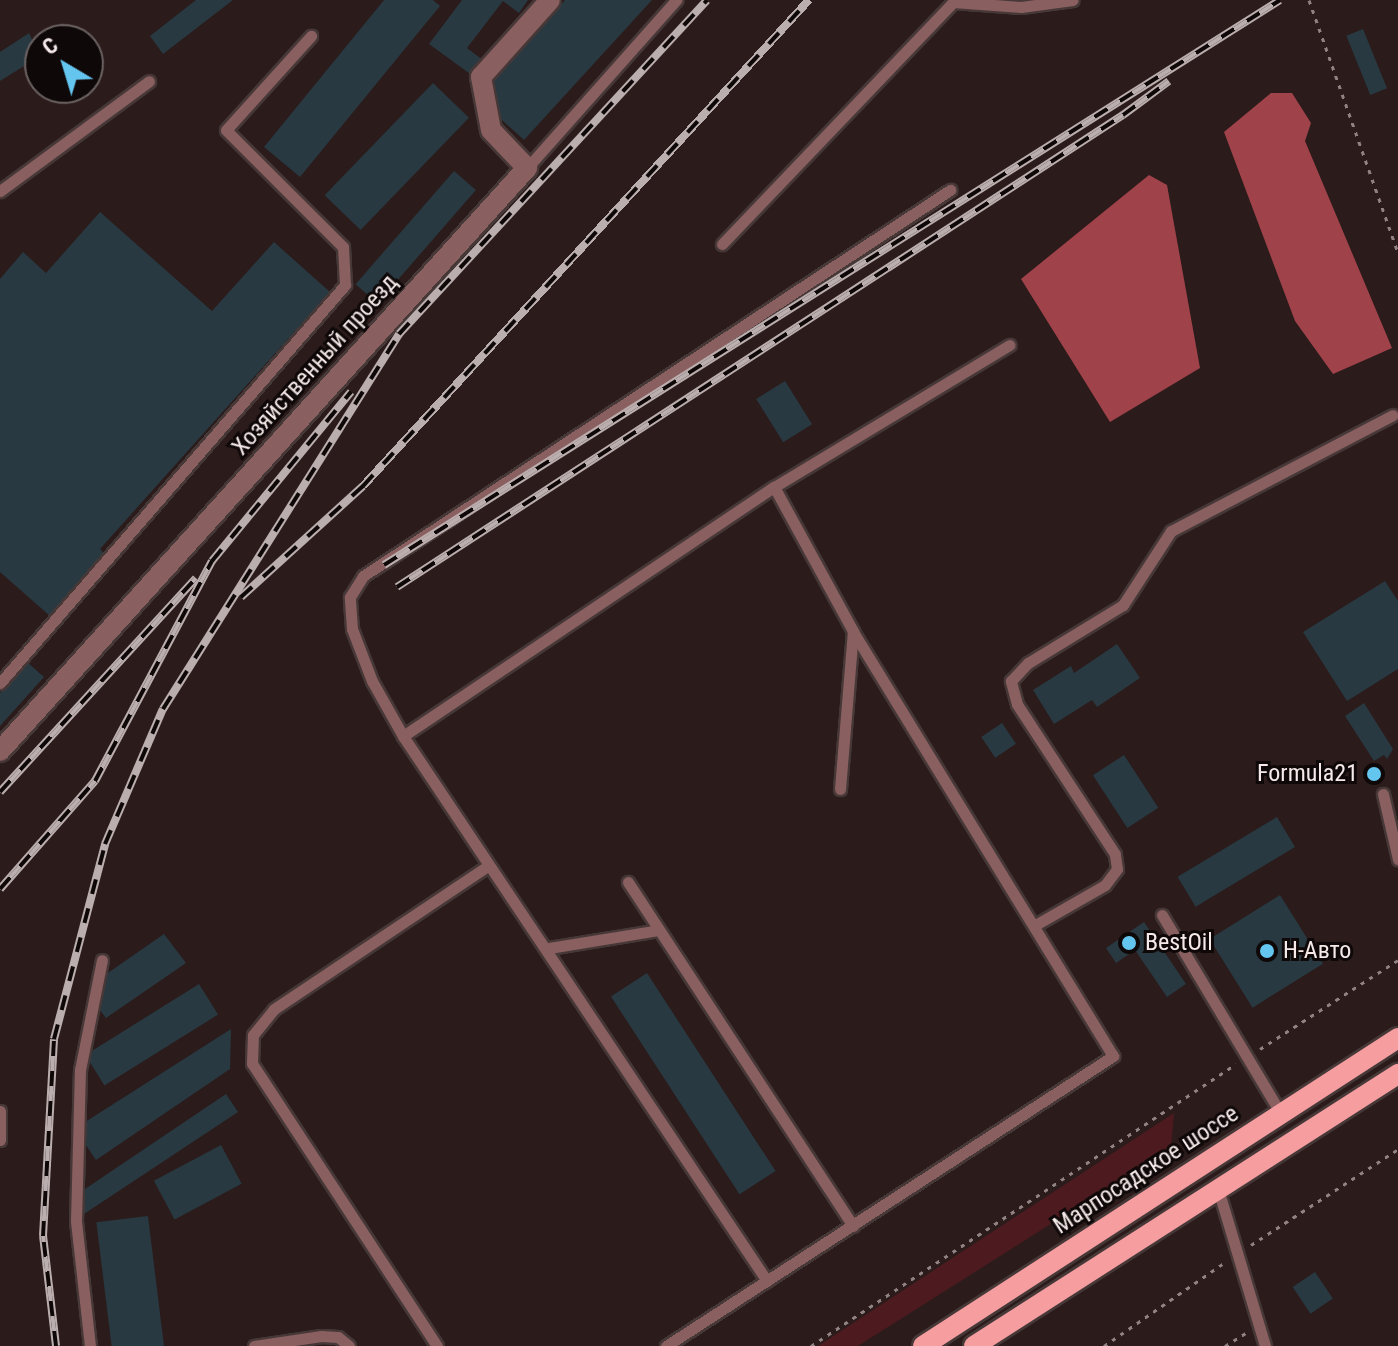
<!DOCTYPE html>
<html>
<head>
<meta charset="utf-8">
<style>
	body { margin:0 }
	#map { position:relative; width:1398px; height:1346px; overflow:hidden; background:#2b1b1b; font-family:"Roboto Condensed",sans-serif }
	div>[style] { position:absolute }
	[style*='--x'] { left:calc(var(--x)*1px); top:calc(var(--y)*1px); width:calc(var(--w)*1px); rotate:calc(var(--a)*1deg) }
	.green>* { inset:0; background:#4d1b1f }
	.water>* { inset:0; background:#a0424a }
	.building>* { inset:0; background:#283941; transform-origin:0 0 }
	.path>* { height:3px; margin-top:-1.5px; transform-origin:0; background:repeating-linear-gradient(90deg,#918383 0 4px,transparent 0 10px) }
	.roads { filter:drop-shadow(2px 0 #473838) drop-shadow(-2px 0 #473838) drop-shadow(0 2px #473838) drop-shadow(0 -2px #473838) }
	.lane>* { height:11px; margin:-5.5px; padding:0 5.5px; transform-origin:5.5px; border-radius:5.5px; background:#8a5f60 }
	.street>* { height:20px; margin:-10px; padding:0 10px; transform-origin:10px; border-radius:10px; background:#8a5f60 }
	.primary>* { height:20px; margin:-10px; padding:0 10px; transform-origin:10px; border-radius:10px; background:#f69da0 }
	.rail>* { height:8px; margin-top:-4px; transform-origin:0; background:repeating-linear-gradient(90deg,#0f0808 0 15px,#bbaeae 0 30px); box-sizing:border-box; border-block:2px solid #bbaeae }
	.dots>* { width:22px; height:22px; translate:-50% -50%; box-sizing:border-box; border:4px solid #0f0808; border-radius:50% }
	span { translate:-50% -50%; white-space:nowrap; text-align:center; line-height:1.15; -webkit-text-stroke:6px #0f0808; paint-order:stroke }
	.street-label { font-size:24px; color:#f5e9e9 }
	.poi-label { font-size:24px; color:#f5e9e9 }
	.right { translate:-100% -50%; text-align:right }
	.left { translate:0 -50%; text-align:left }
	.north { position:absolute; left:24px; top:24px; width:80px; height:80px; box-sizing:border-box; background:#0f0808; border:2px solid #6b6262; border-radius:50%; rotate:322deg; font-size:22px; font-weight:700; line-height:32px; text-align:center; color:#f5e9e9 }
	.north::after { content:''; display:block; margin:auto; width:28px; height:36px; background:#64c5ee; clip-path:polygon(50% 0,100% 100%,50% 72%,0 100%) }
</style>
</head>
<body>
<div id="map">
	<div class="green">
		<i style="clip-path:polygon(1174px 1113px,1171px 1148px,858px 1346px,818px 1346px)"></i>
	</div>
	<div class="water">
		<i style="clip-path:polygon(1271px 93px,1292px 93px,1311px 123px,1305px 141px,1392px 348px,1333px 374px,1295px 321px,1224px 132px)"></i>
		<i style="clip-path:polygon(1149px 175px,1167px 185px,1200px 368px,1110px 422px,1021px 279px)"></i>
	</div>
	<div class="building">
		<i style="clip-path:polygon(196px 0,233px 0,163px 54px,150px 36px)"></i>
		<i style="clip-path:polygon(384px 0,433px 0,440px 6px,300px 177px,264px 147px)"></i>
		<i style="clip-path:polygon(462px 0,528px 0,519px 13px,503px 1px,467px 48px,484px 61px,473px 76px,429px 44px)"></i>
		<i style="clip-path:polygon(565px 0,652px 0,524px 140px,494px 113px,493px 81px)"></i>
		<i style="left:1363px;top:29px;width:64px;height:18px;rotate:68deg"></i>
		<i style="clip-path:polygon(29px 33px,40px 56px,0 81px,0 52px)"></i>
		<i style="left:433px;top:83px;width:50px;height:156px;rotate:44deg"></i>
		<i style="left:454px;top:171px;width:29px;height:150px;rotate:41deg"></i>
		<i style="clip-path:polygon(100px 212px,212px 311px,274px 242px,330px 292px,100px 549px,105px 554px,50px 616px,0 572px,0 279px,23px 252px,46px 273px)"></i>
		<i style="left:785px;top:381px;width:51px;height:34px;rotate:58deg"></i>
		<i style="clip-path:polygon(1385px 581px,1398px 601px,1398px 669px,1347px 701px,1303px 632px)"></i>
		<i style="clip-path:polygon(1117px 644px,1140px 678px,1097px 707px,1092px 700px,1054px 724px,1033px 690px,1071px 666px,1074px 673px)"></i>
		<i style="clip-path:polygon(27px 662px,44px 677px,0 726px,0 693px)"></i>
		<i style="clip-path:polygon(1364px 703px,1393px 749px,1387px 759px,1384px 755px,1374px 761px,1345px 716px)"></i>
		<i style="left:1002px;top:723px;width:25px;height:25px;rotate:56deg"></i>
		<i style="left:1124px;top:755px;width:63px;height:37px;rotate:57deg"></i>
		<i style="left:1277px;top:817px;width:35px;height:116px;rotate:59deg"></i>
		<i style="left:1280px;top:895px;width:81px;height:83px;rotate:58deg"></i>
		<i style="clip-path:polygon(1144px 922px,1186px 984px,1167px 997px,1135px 950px,1116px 963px,1106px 948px)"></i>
		<i style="clip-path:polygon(164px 934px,186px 963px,106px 1018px,96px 1005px,102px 977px)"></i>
		<i style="left:647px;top:973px;width:236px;height:43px;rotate:57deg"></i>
		<i style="left:199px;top:984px;width:36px;height:134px;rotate:58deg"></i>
		<i style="clip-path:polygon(231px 1029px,230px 1069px,96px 1160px,81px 1138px,82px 1124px)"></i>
		<i style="clip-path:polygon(226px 1094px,238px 1112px,81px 1216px,82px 1191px)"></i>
		<i style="left:221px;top:1145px;width:44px;height:76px;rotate:62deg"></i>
		<i style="left:148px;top:1216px;width:131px;height:52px;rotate:83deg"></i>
		<i style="left:1315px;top:1272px;width:32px;height:27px;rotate:56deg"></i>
	</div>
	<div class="path">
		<i style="--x:1309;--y:0;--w:268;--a:70.6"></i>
		<i style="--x:1260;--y:1049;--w:164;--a:-32.8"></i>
		<i style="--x:1251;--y:1245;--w:176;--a:-33.1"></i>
		<i style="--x:811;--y:1346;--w:510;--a:-33.57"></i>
		<i style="--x:1104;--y:1346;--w:146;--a:-34.7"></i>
		<i style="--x:1225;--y:1346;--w:25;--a:-32"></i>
	</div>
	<div class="roads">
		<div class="lane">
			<i style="--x:953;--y:2;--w:68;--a:4.2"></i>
			<i style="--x:1021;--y:7;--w:52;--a:-7.7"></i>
			<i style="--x:527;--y:168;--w:225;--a:-48.4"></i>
			<i style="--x:0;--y:191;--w:185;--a:-36.4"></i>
			<i style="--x:722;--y:244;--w:337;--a:-46.3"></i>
			<i style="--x:0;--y:683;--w:527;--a:-49.08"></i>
			<i style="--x:345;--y:285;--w:38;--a:-93"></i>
			<i style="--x:343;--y:247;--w:165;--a:-135"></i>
			<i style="--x:226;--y:130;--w:127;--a:-47.9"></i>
			<i style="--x:403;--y:736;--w:447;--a:-33.9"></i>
			<i style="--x:774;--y:487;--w:275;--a:-31.1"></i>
			<i style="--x:840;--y:789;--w:158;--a:-85.3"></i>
			<i style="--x:1383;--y:794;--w:67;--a:77"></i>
			<i style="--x:628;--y:882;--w:411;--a:56.8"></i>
			<i style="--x:1162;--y:915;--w:232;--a:59.1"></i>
			<i style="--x:1037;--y:924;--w:78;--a:-29.8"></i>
			<i style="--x:1105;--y:885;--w:20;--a:-53"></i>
			<i style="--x:1117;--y:869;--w:15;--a:-98"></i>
			<i style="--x:1115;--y:854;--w:179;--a:-123.2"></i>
			<i style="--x:1017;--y:704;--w:24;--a:-105"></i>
			<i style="--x:1011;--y:681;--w:25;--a:-47"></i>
			<i style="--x:1028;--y:663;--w:111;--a:-31.4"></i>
			<i style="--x:1123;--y:605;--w:88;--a:-57"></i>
			<i style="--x:1171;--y:531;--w:250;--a:-27.6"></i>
			<i style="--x:549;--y:948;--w:111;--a:-9.3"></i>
			<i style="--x:0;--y:1111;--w:29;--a:90"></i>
			<i style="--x:1218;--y:1189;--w:164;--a:73.3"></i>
			<i style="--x:767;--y:1281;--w:655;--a:-123.74"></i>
			<i style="--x:403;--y:736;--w:63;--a:-119.4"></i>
			<i style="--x:372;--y:681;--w:56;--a:-111"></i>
			<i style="--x:352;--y:629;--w:32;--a:-94"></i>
			<i style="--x:350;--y:597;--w:25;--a:-58"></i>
			<i style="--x:363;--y:576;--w:703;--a:-33.33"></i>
			<i style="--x:90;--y:1346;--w:126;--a:-96.4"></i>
			<i style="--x:76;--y:1221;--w:151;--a:-88.5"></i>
			<i style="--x:80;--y:1070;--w:112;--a:-78.7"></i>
			<i style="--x:254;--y:1346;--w:68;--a:-8.5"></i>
			<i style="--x:321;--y:1336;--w:17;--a:3"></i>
			<i style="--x:338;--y:1337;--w:14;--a:39"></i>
			<i style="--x:437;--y:1346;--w:338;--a:-123.2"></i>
			<i style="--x:252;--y:1063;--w:28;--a:-88"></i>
			<i style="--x:253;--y:1035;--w:33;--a:-51"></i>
			<i style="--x:274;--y:1009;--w:257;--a:-33.8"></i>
			<i style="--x:666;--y:1346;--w:533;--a:-32.97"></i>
			<i style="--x:1113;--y:1056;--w:498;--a:-121.5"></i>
			<i style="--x:853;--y:631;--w:164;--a:-118.7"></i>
		</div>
		<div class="street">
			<i style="--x:0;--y:751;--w:786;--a:-47.89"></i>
			<i style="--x:527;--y:168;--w:52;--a:-133.5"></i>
			<i style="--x:491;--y:130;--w:54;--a:-100.7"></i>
			<i style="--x:481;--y:77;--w:103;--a:-48.1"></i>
		</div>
		<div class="primary">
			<i style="--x:923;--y:1346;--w:566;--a:-32.96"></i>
			<i style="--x:974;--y:1346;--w:504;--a:-32.68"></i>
		</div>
	</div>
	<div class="rail">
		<i style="--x:384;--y:565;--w:1059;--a:-32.23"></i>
		<i style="--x:397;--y:587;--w:866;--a:-33.03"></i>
		<i style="--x:1123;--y:115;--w:57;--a:-36.5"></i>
		<i style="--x:241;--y:597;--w:165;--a:-42.3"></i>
		<i style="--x:363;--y:486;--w:660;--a:-47.46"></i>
		<i style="--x:0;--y:792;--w:290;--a:-47.5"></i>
		<i style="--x:0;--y:889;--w:144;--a:-48.7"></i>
		<i style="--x:95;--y:781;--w:249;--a:-62"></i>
		<i style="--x:212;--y:561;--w:219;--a:-50.6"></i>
		<i style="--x:56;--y:1346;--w:111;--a:-96.7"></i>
		<i style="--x:43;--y:1236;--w:197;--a:-86.8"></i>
		<i style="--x:54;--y:1039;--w:202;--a:-75.3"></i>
		<i style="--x:105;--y:844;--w:147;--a:-66.8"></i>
		<i style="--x:163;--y:709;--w:443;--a:-57.8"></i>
		<i style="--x:399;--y:334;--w:454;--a:-47.3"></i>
	</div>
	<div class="dots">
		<i style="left:1374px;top:774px;background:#64c5ee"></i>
		<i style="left:1129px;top:943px;background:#64c5ee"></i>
		<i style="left:1267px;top:951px;background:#64c5ee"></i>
	</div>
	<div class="street-label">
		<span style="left:315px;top:365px;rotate:-48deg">Хозяйственный проезд</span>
		<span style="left:1146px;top:1170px;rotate:-33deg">Марпосадское шоссе</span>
	</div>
	<div class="poi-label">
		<span class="right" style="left:1358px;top:774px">Formula21</span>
		<span class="left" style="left:1145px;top:943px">BestOil</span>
		<span class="left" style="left:1283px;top:951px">Н-Авто</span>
	</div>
	<div class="north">С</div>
</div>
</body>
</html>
